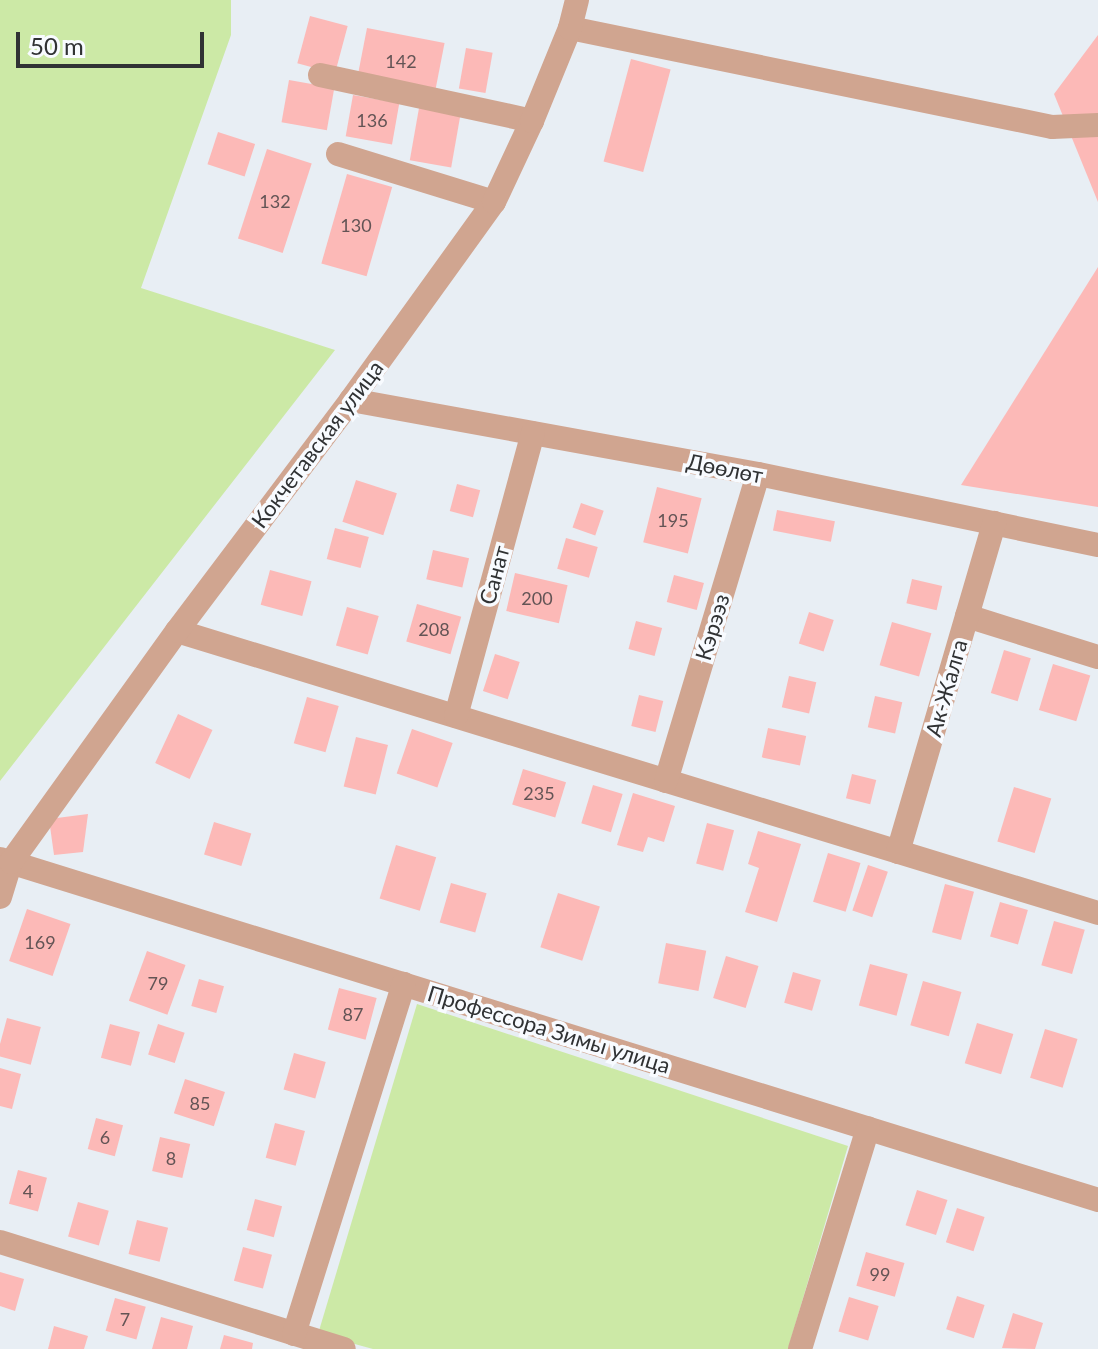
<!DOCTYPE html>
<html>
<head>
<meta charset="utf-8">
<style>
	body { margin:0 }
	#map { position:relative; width:1098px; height:1349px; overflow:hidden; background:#e8eef4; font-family:Lato,sans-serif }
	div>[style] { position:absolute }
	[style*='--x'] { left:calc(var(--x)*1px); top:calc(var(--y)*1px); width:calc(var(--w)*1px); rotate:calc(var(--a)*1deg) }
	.green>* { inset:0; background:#cce9a6 }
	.building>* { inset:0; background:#fcb9b7; transform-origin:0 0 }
	.minor>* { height:24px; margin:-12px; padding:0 12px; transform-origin:12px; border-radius:12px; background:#d0a590 }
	span { translate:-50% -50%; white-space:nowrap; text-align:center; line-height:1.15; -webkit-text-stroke:7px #f8fbff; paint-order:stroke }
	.number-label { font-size:18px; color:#635455 }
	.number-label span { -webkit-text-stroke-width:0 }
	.street-label { font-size:22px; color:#303234 }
	.scale { position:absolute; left:16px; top:32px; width:188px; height:36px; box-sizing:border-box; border:4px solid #303234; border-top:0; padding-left:10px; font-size:24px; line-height:28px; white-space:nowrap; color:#303234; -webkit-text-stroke:6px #f8fbff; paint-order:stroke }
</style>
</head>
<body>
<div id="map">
	<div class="green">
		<i style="clip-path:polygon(0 0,231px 0,231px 35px,141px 288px,335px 350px,0 781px)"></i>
		<i style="clip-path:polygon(417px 1004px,848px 1146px,788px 1349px,373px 1349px,318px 1334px)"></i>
	</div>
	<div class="building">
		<i style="left:310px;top:16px;width:39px;height:49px;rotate:15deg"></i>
		<i style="left:367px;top:28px;width:79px;height:52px;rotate:11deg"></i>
		<i style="clip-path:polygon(1098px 35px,1098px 202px,1054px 94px)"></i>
		<i style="left:466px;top:48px;width:27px;height:41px;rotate:10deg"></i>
		<i style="left:631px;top:59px;width:41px;height:106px;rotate:15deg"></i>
		<i style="left:289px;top:80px;width:46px;height:43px;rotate:10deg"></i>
		<i style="left:353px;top:95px;width:47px;height:42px;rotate:10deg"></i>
		<i style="left:419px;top:108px;width:42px;height:53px;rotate:10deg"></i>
		<i style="left:218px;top:132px;width:39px;height:34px;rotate:18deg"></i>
		<i style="left:267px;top:149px;width:47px;height:94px;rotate:18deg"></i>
		<i style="left:347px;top:174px;width:47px;height:93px;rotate:16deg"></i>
		<i style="clip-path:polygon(1098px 267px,1098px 507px,961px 485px)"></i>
		<i style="left:356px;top:480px;width:43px;height:44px;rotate:18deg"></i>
		<i style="left:457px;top:484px;width:24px;height:28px;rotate:15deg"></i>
		<i style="left:657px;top:487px;width:46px;height:57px;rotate:14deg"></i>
		<i style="left:581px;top:503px;width:24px;height:26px;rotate:19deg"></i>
		<i style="left:777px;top:510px;width:59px;height:21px;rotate:11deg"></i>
		<i style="left:335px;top:528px;width:35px;height:32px;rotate:15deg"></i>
		<i style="left:566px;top:538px;width:33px;height:32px;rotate:16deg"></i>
		<i style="left:433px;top:550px;width:37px;height:30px;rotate:13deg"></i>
		<i style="left:270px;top:570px;width:43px;height:36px;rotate:15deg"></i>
		<i style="left:515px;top:573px;width:54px;height:39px;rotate:13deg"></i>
		<i style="left:674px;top:575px;width:31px;height:28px;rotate:15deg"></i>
		<i style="left:912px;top:579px;width:31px;height:25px;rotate:13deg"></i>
		<i style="left:417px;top:604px;width:46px;height:39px;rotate:16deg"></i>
		<i style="left:347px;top:607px;width:33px;height:40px;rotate:16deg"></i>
		<i style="left:809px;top:612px;width:26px;height:33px;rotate:18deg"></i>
		<i style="left:636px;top:621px;width:27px;height:29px;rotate:15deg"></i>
		<i style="left:892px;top:622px;width:41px;height:45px;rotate:16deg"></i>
		<i style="left:1004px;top:650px;width:28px;height:45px;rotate:17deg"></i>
		<i style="left:495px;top:654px;width:26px;height:39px;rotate:18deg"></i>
		<i style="left:1053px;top:664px;width:39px;height:48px;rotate:17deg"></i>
		<i style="left:789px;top:676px;width:28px;height:32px;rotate:13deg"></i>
		<i style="left:639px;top:695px;width:25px;height:32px;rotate:14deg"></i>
		<i style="left:875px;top:696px;width:28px;height:32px;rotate:13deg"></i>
		<i style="left:307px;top:697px;width:33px;height:48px;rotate:16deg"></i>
		<i style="left:178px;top:714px;width:38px;height:54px;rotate:25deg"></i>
		<i style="left:768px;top:728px;width:39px;height:30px;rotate:12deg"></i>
		<i style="left:412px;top:729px;width:43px;height:47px;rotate:19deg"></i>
		<i style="left:356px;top:737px;width:33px;height:51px;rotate:14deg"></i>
		<i style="left:523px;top:769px;width:45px;height:37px;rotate:17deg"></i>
		<i style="left:852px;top:774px;width:25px;height:25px;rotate:14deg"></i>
		<i style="left:593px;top:785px;width:31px;height:40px;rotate:17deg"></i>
		<i style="left:1014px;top:787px;width:39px;height:57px;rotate:17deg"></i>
		<i style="clip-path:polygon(633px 793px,675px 806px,664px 842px,648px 837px,643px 852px,617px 845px)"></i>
		<i style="clip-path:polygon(88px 814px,83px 852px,54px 855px,49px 819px)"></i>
		<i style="left:214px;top:822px;width:39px;height:34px;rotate:17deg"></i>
		<i style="left:707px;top:823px;width:28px;height:42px;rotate:15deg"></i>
		<i style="clip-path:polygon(758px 831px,801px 844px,777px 922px,745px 912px,759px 868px,748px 864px)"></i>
		<i style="left:396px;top:845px;width:42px;height:56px;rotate:17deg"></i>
		<i style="left:828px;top:853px;width:34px;height:51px;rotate:17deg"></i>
		<i style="left:868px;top:865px;width:21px;height:48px;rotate:19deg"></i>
		<i style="left:451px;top:883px;width:37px;height:41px;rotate:16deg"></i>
		<i style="left:945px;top:884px;width:30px;height:50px;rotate:15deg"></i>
		<i style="left:558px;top:893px;width:44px;height:57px;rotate:18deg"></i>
		<i style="left:1000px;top:902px;width:29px;height:36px;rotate:16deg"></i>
		<i style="left:27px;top:909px;width:46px;height:55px;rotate:19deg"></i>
		<i style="left:1054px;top:921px;width:32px;height:46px;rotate:16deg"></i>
		<i style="left:666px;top:943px;width:41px;height:41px;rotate:11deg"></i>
		<i style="left:147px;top:951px;width:41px;height:53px;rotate:20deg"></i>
		<i style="left:726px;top:956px;width:34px;height:44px;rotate:17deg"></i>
		<i style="left:870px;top:964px;width:39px;height:43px;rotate:15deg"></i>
		<i style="left:793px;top:972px;width:29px;height:32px;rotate:16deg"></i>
		<i style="left:199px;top:979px;width:26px;height:28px;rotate:16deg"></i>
		<i style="left:923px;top:981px;width:40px;height:46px;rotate:16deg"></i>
		<i style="left:339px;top:988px;width:39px;height:43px;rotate:15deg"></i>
		<i style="left:7px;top:1018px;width:35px;height:39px;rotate:15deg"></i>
		<i style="left:977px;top:1023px;width:38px;height:42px;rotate:17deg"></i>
		<i style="left:110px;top:1024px;width:31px;height:35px;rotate:15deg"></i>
		<i style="left:158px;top:1024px;width:28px;height:32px;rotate:18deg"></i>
		<i style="left:1045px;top:1029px;width:34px;height:51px;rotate:17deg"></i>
		<i style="left:294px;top:1053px;width:33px;height:38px;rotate:16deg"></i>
		<i style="clip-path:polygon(0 1068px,21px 1074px,12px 1109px,0 1106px)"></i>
		<i style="left:185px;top:1079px;width:42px;height:36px;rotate:18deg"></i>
		<i style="left:96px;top:1118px;width:28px;height:32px;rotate:15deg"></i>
		<i style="left:275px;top:1123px;width:31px;height:36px;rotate:15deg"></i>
		<i style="left:160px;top:1137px;width:31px;height:35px;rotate:13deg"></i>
		<i style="left:18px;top:1170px;width:30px;height:35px;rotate:15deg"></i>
		<i style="left:917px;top:1190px;width:32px;height:37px;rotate:18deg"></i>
		<i style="left:255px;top:1199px;width:28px;height:32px;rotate:15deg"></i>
		<i style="left:78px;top:1202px;width:32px;height:36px;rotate:16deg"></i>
		<i style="left:957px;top:1208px;width:29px;height:36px;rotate:18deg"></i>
		<i style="left:137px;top:1220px;width:32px;height:35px;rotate:14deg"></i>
		<i style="left:243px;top:1247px;width:30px;height:35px;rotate:15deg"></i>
		<i style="left:866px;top:1252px;width:40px;height:35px;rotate:16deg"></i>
		<i style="clip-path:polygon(0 1272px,24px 1279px,15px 1311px,0 1306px)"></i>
		<i style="left:957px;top:1296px;width:29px;height:35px;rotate:18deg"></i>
		<i style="left:849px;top:1297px;width:31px;height:36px;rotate:17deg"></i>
		<i style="left:115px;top:1298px;width:32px;height:34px;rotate:16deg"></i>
		<i style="clip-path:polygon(1013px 1313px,1043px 1323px,1035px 1349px,1002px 1348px)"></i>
		<i style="clip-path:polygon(161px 1317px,193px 1326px,187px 1349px,152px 1349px)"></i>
		<i style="clip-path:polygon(54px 1326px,88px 1336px,84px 1349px,48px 1349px)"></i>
		<i style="clip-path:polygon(224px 1335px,253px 1343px,252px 1349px,220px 1349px)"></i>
	</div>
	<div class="minor">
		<i style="--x:570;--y:28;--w:492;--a:11.6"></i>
		<i style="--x:1052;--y:127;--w:46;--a:-2.5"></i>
		<i style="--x:320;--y:75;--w:217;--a:12.2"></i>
		<i style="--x:338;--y:154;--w:163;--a:17.1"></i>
		<i style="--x:351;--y:400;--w:414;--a:10.3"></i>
		<i style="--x:758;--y:474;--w:347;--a:11.8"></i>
		<i style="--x:967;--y:616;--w:137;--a:17.4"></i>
		<i style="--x:177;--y:631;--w:963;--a:17.02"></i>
		<i style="--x:456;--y:716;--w:293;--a:-74.8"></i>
		<i style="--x:666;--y:781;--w:320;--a:-73.3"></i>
		<i style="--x:898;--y:852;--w:343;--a:-73.7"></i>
		<i style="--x:0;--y:859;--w:1150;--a:17.25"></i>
		<i style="--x:0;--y:897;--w:37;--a:-73"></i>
		<i style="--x:11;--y:862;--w:284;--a:-54.3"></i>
		<i style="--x:177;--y:631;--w:289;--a:-53"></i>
		<i style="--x:351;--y:400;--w:244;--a:-54.2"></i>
		<i style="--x:494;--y:202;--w:89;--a:-64.9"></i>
		<i style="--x:532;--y:121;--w:100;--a:-67.8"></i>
		<i style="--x:570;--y:28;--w:29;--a:-76"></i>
		<i style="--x:0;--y:1242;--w:360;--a:17.3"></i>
		<i style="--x:294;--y:1334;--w:367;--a:-72.6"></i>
		<i style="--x:800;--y:1349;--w:231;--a:-72.9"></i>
	</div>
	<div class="number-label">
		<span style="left:401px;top:61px">142</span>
		<span style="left:372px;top:120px">136</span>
		<span style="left:275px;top:201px">132</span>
		<span style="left:356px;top:225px">130</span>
		<span style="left:673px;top:520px">195</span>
		<span style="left:537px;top:598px">200</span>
		<span style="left:434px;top:629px">208</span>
		<span style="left:539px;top:793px">235</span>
		<span style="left:40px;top:942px">169</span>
		<span style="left:158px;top:983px">79</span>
		<span style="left:353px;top:1014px">87</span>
		<span style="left:200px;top:1103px">85</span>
		<span style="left:105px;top:1137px">6</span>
		<span style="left:171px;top:1158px">8</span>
		<span style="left:28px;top:1191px">4</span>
		<span style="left:880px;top:1274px">99</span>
		<span style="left:125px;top:1319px">7</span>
	</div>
	<div class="street-label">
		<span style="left:317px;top:444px;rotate:-53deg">Кокчетавская улица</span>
		<span style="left:725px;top:468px;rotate:11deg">Дөөлөт</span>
		<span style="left:494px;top:575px;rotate:-75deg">Санат</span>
		<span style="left:712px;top:627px;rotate:-73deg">Кэрээз</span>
		<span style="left:946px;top:688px;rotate:-74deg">Ак-Жалга</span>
		<span style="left:549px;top:1029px;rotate:17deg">Профессора Зимы улица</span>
	</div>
	<div class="scale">50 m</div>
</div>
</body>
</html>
